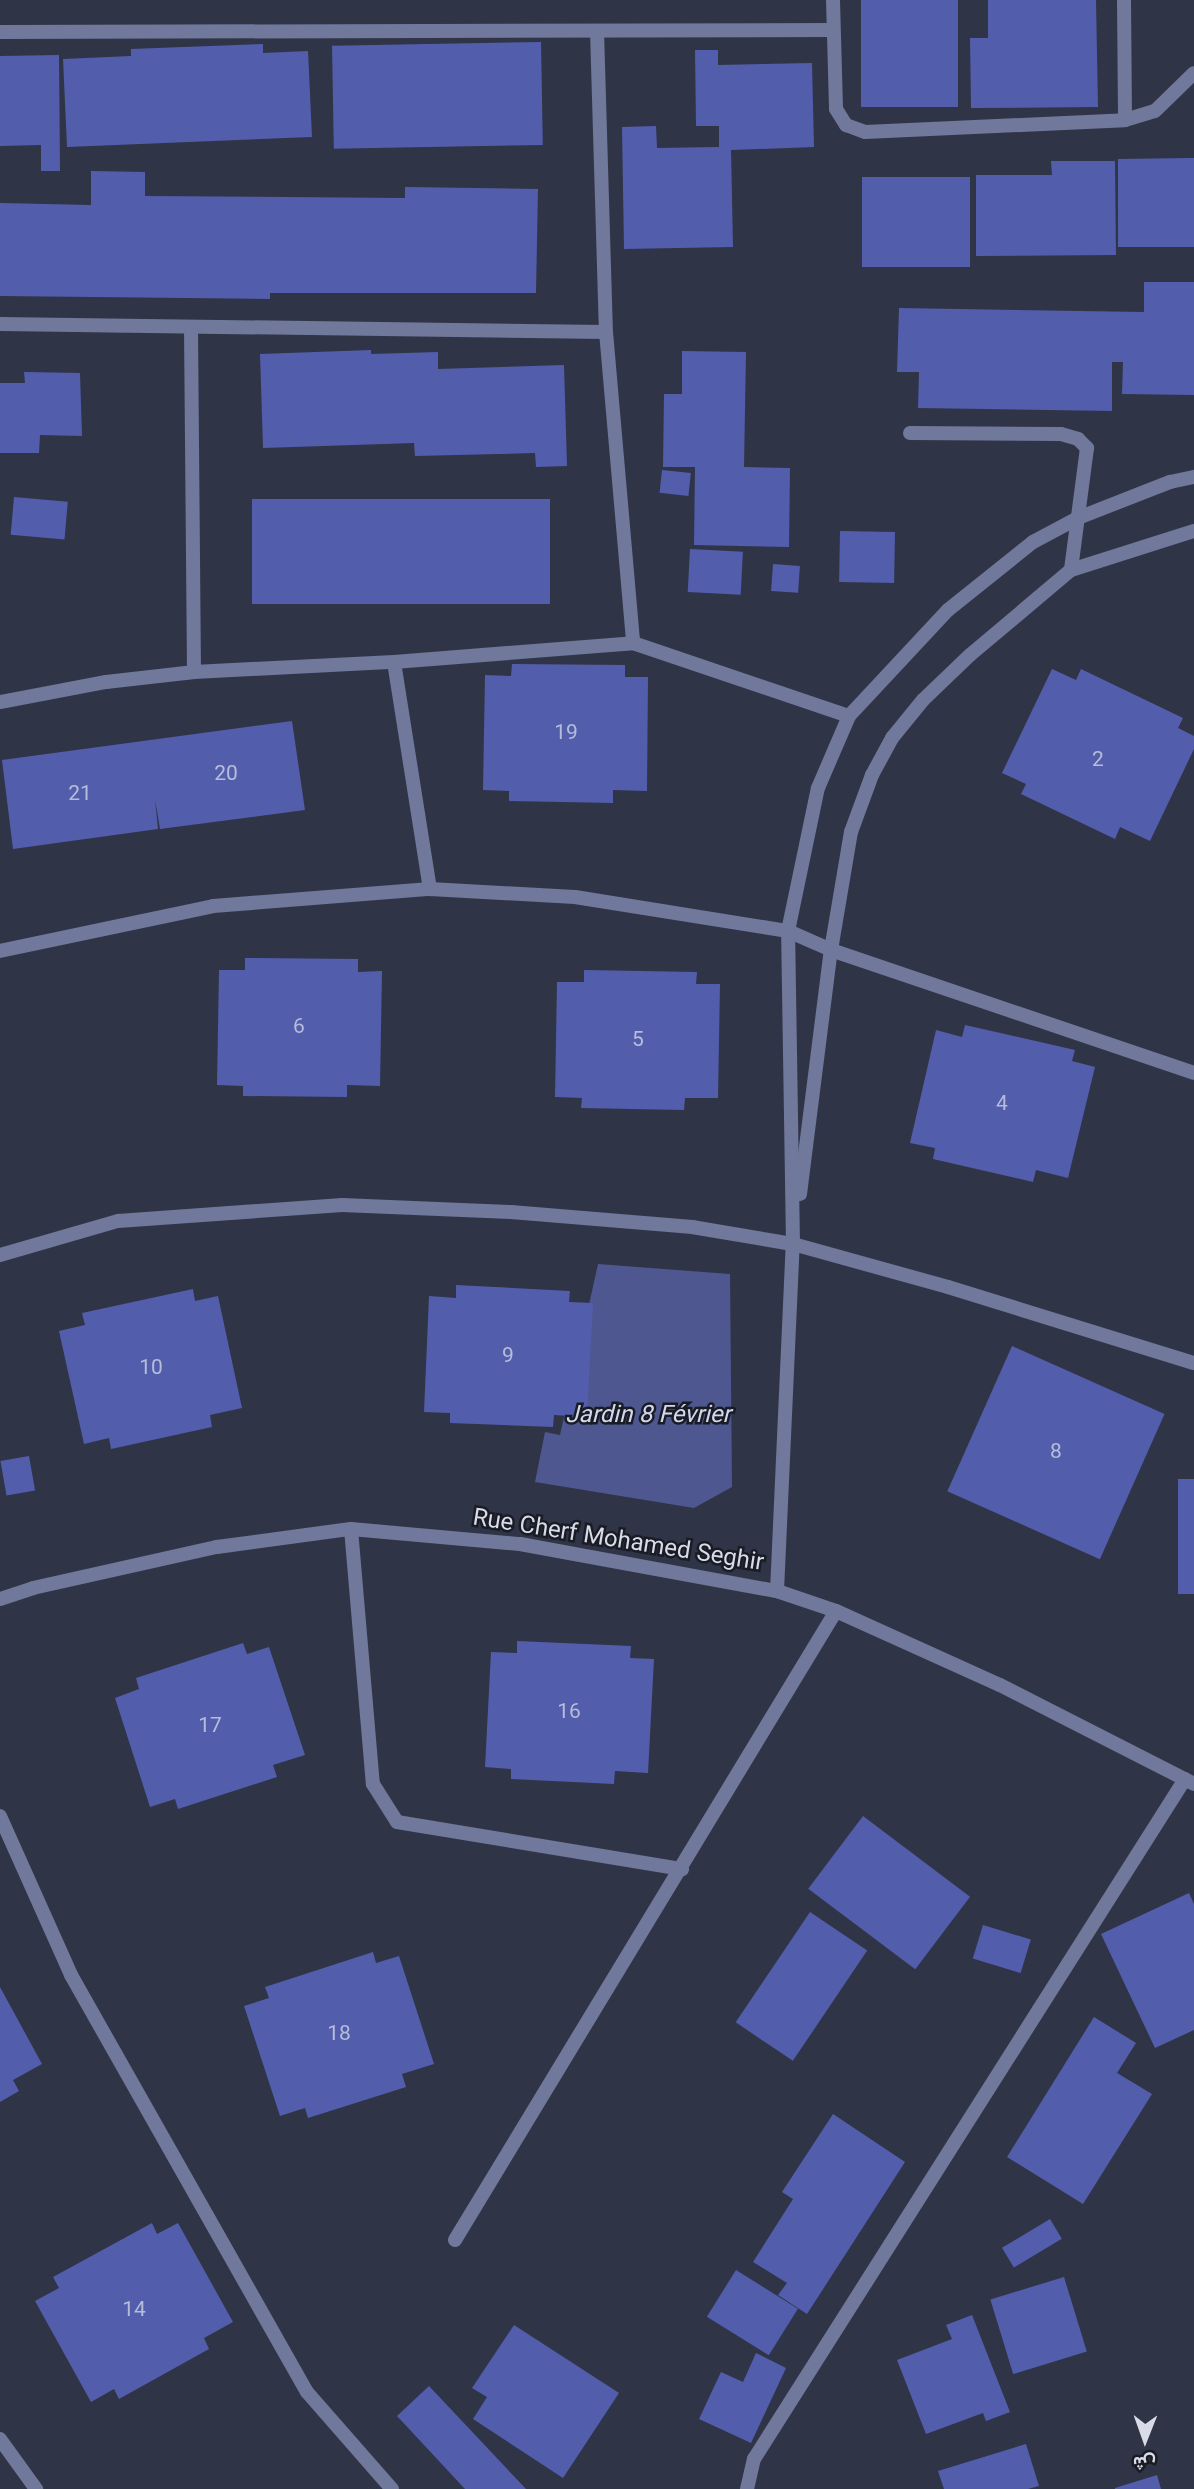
<!DOCTYPE html>
<html>
<head>
<meta charset="utf-8">
<style>
	body { margin:0 }
	#map { position:relative; width:1194px; height:2489px; overflow:hidden; background:#303447; font-family:Georgia,Vazirmatn,serif }
	div>[style] { position:absolute }
	[style*='--x'] { left:calc(var(--x)*1px); top:calc(var(--y)*1px); width:calc(var(--w)*1px); rotate:calc(var(--a)*1deg) }
	.green>* { inset:0; background:#4e5790 }
	.building>* { inset:0; background:#525eac; transform-origin:0 0 }
	.service>* { height:14px; margin:-7px; padding:0 7px; transform-origin:7px; border-radius:7px; background:#70789b }
	.minor>* { height:14px; margin:-7px; padding:0 7px; transform-origin:7px; border-radius:7px; background:#70789b }
	span { translate:-50% -50%; white-space:nowrap; text-align:center; line-height:1.15; -webkit-text-stroke:5px #1a1c25; paint-order:stroke }
	.number-label { font-size:21px; color:#b7bcd9 }
	.number-label span { -webkit-text-stroke-width:0 }
	.park-label { font-size:24px; color:#d3d8ee; font-style:italic }
	.street-label { font-size:24px; color:#d9dce8 }
	.north { position:absolute; left:1110px; top:2405px; width:70px; height:70px; -webkit-text-stroke:5px #1a1c25; paint-order:stroke; rotate:181deg; font-size:19px; font-weight:700; line-height:28px; text-align:center; color:#d9dce8 }
	.north::after { content:''; display:block; margin:auto; width:24px; height:32px; background:#d9dce8; clip-path:polygon(50% 0,100% 100%,50% 72%,0 100%) }
</style>
</head>
<body>
<div id="map">
	<div class="green">
		<i style="clip-path:polygon(598px 1264px,730px 1274px,732px 1487px,694px 1508px,535px 1482px,545px 1432px,560px 1435px)"></i>
	</div>
	<div class="building">
		<i style="left:861px;top:0;width:97px;height:107px"></i>
		<i style="clip-path:polygon(988px 0,1096px 0,1098px 107px,971px 108px,970px 38px,988px 38px)"></i>
		<i style="left:541px;top:42px;width:103px;height:209px;rotate:89deg"></i>
		<i style="clip-path:polygon(263px 44px,263px 53px,308px 51px,312px 137px,67px 147px,63px 59px,131px 56px,131px 49px)"></i>
		<i style="clip-path:polygon(695px 50px,718px 50px,718px 65px,812px 63px,814px 147px,731px 150px,733px 247px,624px 249px,622px 127px,656px 126px,657px 148px,719px 147px,719px 126px,696px 126px)"></i>
		<i style="clip-path:polygon(59px 55px,60px 171px,41px 171px,41px 145px,0 146px,0 56px)"></i>
		<i style="clip-path:polygon(1190px 158px,1194px 158px,1194px 247px,1118px 247px,1118px 159px)"></i>
		<i style="clip-path:polygon(1051px 161px,1115px 161px,1116px 255px,976px 256px,976px 175px,1052px 175px)"></i>
		<i style="clip-path:polygon(91px 171px,145px 172px,145px 196px,405px 198px,405px 187px,538px 189px,536px 293px,270px 293px,270px 299px,0 296px,0 203px,91px 205px)"></i>
		<i style="left:862px;top:177px;width:108px;height:90px"></i>
		<i style="clip-path:polygon(1144px 282px,1194px 282px,1194px 395px,1122px 394px,1123px 362px,1112px 362px,1112px 411px,918px 408px,919px 372px,897px 372px,899px 308px,1144px 312px)"></i>
		<i style="clip-path:polygon(371px 350px,371px 354px,438px 352px,438px 369px,564px 365px,567px 466px,536px 467px,535px 453px,415px 456px,414px 443px,263px 448px,260px 354px)"></i>
		<i style="clip-path:polygon(682px 351px,746px 352px,744px 467px,790px 468px,789px 547px,694px 545px,695px 467px,663px 467px,664px 394px,682px 394px)"></i>
		<i style="clip-path:polygon(24px 372px,80px 373px,82px 436px,40px 435px,39px 453px,0 453px,0 383px,25px 383px)"></i>
		<i style="left:662px;top:470px;width:29px;height:23px;rotate:6deg"></i>
		<i style="left:14px;top:497px;width:54px;height:38px;rotate:5deg"></i>
		<i style="left:252px;top:499px;width:298px;height:105px"></i>
		<i style="left:840px;top:531px;width:55px;height:51px;rotate:1deg"></i>
		<i style="left:690px;top:549px;width:53px;height:43px;rotate:3deg"></i>
		<i style="left:773px;top:564px;width:27px;height:27px;rotate:4deg"></i>
		<i style="clip-path:polygon(512px 664px,625px 665px,625px 677px,648px 677px,647px 791px,613px 790px,613px 803px,509px 801px,509px 791px,483px 790px,485px 675px,511px 676px)"></i>
		<i style="clip-path:polygon(1052px 669px,1076px 680px,1081px 669px,1183px 718px,1178px 728px,1194px 736px,1194px 749px,1150px 841px,1120px 827px,1115px 839px,1021px 794px,1026px 784px,1002px 773px)"></i>
		<i style="clip-path:polygon(292px 721px,305px 810px,160px 829px,155px 799px,158px 829px,13px 849px,2px 760px)"></i>
		<i style="clip-path:polygon(245px 958px,358px 959px,358px 972px,382px 971px,380px 1086px,347px 1085px,347px 1097px,243px 1096px,243px 1086px,217px 1085px,219px 970px,245px 970px)"></i>
		<i style="clip-path:polygon(584px 970px,697px 972px,696px 984px,720px 984px,718px 1098px,685px 1098px,684px 1110px,581px 1108px,582px 1098px,555px 1097px,557px 982px,584px 982px)"></i>
		<i style="clip-path:polygon(965px 1025px,1075px 1050px,1072px 1061px,1095px 1067px,1068px 1178px,1036px 1170px,1033px 1182px,933px 1159px,935px 1148px,910px 1143px,936px 1030px,962px 1037px)"></i>
		<i style="clip-path:polygon(456px 1285px,570px 1291px,569px 1302px,593px 1303px,587px 1417px,554px 1415px,553px 1427px,450px 1423px,450px 1413px,424px 1412px,429px 1296px,456px 1298px)"></i>
		<i style="clip-path:polygon(193px 1289px,195px 1301px,218px 1296px,242px 1408px,210px 1415px,212px 1427px,111px 1449px,109px 1438px,84px 1444px,59px 1331px,85px 1325px,82px 1313px)"></i>
		<i style="left:1012px;top:1346px;width:167px;height:159px;rotate:24deg"></i>
		<i style="left:29px;top:1456px;width:35px;height:29px;rotate:80deg"></i>
		<i style="left:1178px;top:1479px;width:16px;height:115px"></i>
		<i style="clip-path:polygon(517px 1641px,631px 1646px,630px 1658px,654px 1659px,648px 1773px,615px 1771px,614px 1784px,511px 1779px,511px 1769px,485px 1767px,491px 1652px,517px 1653px)"></i>
		<i style="clip-path:polygon(243px 1643px,247px 1654px,269px 1647px,305px 1755px,273px 1765px,277px 1777px,178px 1809px,175px 1799px,150px 1807px,115px 1698px,139px 1689px,136px 1678px)"></i>
		<i style="left:863px;top:1816px;width:134px;height:91px;rotate:37deg"></i>
		<i style="clip-path:polygon(1189px 1893px,1194px 1904px,1194px 2030px,1155px 2048px,1101px 1934px)"></i>
		<i style="left:810px;top:1912px;width:69px;height:133px;rotate:34deg"></i>
		<i style="left:983px;top:1925px;width:50px;height:35px;rotate:17deg"></i>
		<i style="clip-path:polygon(373px 1952px,376px 1963px,399px 1956px,434px 2064px,402px 2074px,406px 2087px,308px 2118px,305px 2108px,280px 2116px,244px 2006px,269px 1998px,265px 1987px)"></i>
		<i style="clip-path:polygon(0 1987px,42px 2064px,13px 2080px,19px 2091px,0 2102px)"></i>
		<i style="clip-path:polygon(1094px 2017px,1136px 2043px,1117px 2073px,1152px 2094px,1083px 2204px,1007px 2157px)"></i>
		<i style="clip-path:polygon(833px 2114px,905px 2162px,807px 2314px,778px 2295px,787px 2283px,753px 2262px,793px 2199px,782px 2192px)"></i>
		<i style="left:1050px;top:2219px;width:23px;height:56px;rotate:59deg"></i>
		<i style="clip-path:polygon(152px 2223px,157px 2234px,178px 2223px,233px 2322px,204px 2338px,209px 2349px,119px 2399px,114px 2389px,91px 2402px,35px 2301px,59px 2288px,53px 2277px)"></i>
		<i style="left:736px;top:2270px;width:73px;height:55px;rotate:32deg"></i>
		<i style="left:1064px;top:2277px;width:78px;height:77px;rotate:73deg"></i>
		<i style="clip-path:polygon(972px 2315px,1010px 2412px,986px 2421px,983px 2413px,926px 2434px,897px 2360px,952px 2339px,946px 2325px)"></i>
		<i style="clip-path:polygon(514px 2325px,619px 2393px,563px 2478px,473px 2419px,487px 2397px,472px 2388px)"></i>
		<i style="clip-path:polygon(756px 2353px,786px 2368px,751px 2443px,699px 2419px,721px 2372px,743px 2382px)"></i>
		<i style="clip-path:polygon(429px 2386px,526px 2489px,465px 2489px,397px 2416px)"></i>
		<i style="clip-path:polygon(1026px 2444px,1039px 2486px,1028px 2489px,944px 2489px,938px 2471px)"></i>
		<i style="clip-path:polygon(1157px 2475px,1161px 2489px,1115px 2489px,1115px 2488px)"></i>
	</div>
	<div class="service">
		<i style="--x:351;--y:1529;--w:256;--a:85.1"></i>
		<i style="--x:373;--y:1784;--w:45;--a:57.7"></i>
		<i style="--x:397;--y:1822;--w:289;--a:9.4"></i>
		<i style="--x:0;--y:2439;--w:62;--a:54.2"></i>
	</div>
	<div class="minor">
		<i style="--x:833;--y:0;--w:109;--a:88.4"></i>
		<i style="--x:836;--y:109;--w:19;--a:58"></i>
		<i style="--x:846;--y:125;--w:20;--a:20"></i>
		<i style="--x:865;--y:132;--w:260;--a:-2.6"></i>
		<i style="--x:1125;--y:120;--w:31;--a:-17"></i>
		<i style="--x:1155;--y:111;--w:54;--a:-44.3"></i>
		<i style="--x:1124;--y:0;--w:120;--a:89.5"></i>
		<i style="--x:597;--y:31;--w:301;--a:88.3"></i>
		<i style="--x:606;--y:332;--w:312;--a:85"></i>
		<i style="--x:633;--y:643;--w:228;--a:18.7"></i>
		<i style="--x:0;--y:32;--w:833;--a:-0.14"></i>
		<i style="--x:0;--y:324;--w:606;--a:0.76"></i>
		<i style="--x:191;--y:328;--w:344;--a:89.5"></i>
		<i style="--x:910;--y:433;--w:151;--a:0.4"></i>
		<i style="--x:1061;--y:434;--w:18;--a:16"></i>
		<i style="--x:1078;--y:439;--w:13;--a:45"></i>
		<i style="--x:1087;--y:448;--w:123;--a:97.5"></i>
		<i style="--x:394;--y:662;--w:230;--a:81"></i>
		<i style="--x:0;--y:702;--w:108;--a:-10.7"></i>
		<i style="--x:106;--y:682;--w:89;--a:-6.5"></i>
		<i style="--x:194;--y:672;--w:200;--a:-2.9"></i>
		<i style="--x:394;--y:662;--w:240;--a:-4.5"></i>
		<i style="--x:0;--y:951;--w:218;--a:-11.9"></i>
		<i style="--x:213;--y:906;--w:218;--a:-4.5"></i>
		<i style="--x:430;--y:889;--w:145;--a:3.2"></i>
		<i style="--x:575;--y:897;--w:216;--a:9.1"></i>
		<i style="--x:788;--y:931;--w:47;--a:23.8"></i>
		<i style="--x:831;--y:950;--w:383;--a:18.7"></i>
		<i style="--x:800;--y:1194;--w:246;--a:-82.8"></i>
		<i style="--x:831;--y:950;--w:120;--a:-80.4"></i>
		<i style="--x:851;--y:832;--w:61;--a:-69.8"></i>
		<i style="--x:872;--y:775;--w:42;--a:-61.6"></i>
		<i style="--x:892;--y:738;--w:49;--a:-50.8"></i>
		<i style="--x:923;--y:700;--w:65;--a:-43.8"></i>
		<i style="--x:970;--y:655;--w:132;--a:-40.1"></i>
		<i style="--x:1071;--y:570;--w:129;--a:-17.6"></i>
		<i style="--x:0;--y:1255;--w:123;--a:-16.1"></i>
		<i style="--x:118;--y:1221;--w:225;--a:-4.1"></i>
		<i style="--x:342;--y:1205;--w:169;--a:2.4"></i>
		<i style="--x:511;--y:1212;--w:182;--a:4.7"></i>
		<i style="--x:692;--y:1227;--w:102;--a:9.6"></i>
		<i style="--x:793;--y:1244;--w:161;--a:15.5"></i>
		<i style="--x:948;--y:1287;--w:257;--a:17.2"></i>
		<i style="--x:777;--y:1591;--w:347;--a:-87.4"></i>
		<i style="--x:793;--y:1244;--w:313;--a:-90.9"></i>
		<i style="--x:788;--y:931;--w:146;--a:-78.2"></i>
		<i style="--x:818;--y:788;--w:78;--a:-66.7"></i>
		<i style="--x:849;--y:716;--w:145;--a:-47"></i>
		<i style="--x:948;--y:610;--w:109;--a:-38.7"></i>
		<i style="--x:1033;--y:542;--w:51;--a:-28.1"></i>
		<i style="--x:1078;--y:518;--w:99;--a:-21.4"></i>
		<i style="--x:1170;--y:482;--w:25;--a:-12"></i>
		<i style="--x:0;--y:1599;--w:35;--a:-18"></i>
		<i style="--x:33;--y:1588;--w:189;--a:-12.6"></i>
		<i style="--x:217;--y:1547;--w:135;--a:-7.7"></i>
		<i style="--x:351;--y:1529;--w:170;--a:5.1"></i>
		<i style="--x:520;--y:1544;--w:261;--a:10.4"></i>
		<i style="--x:777;--y:1591;--w:62;--a:18.7"></i>
		<i style="--x:836;--y:1611;--w:180;--a:24.3"></i>
		<i style="--x:1000;--y:1685;--w:218;--a:27"></i>
		<i style="--x:0;--y:1816;--w:174;--a:65.9"></i>
		<i style="--x:71;--y:1975;--w:479;--a:60.5"></i>
		<i style="--x:307;--y:2392;--w:129;--a:48.8"></i>
		<i style="--x:455;--y:2240;--w:735;--a:-58.8"></i>
		<i style="--x:747;--y:2489;--w:31;--a:-77"></i>
		<i style="--x:754;--y:2459;--w:805;--a:-57.63"></i>
	</div>
	<div class="number-label">
		<span style="left:566px;top:734px">19</span>
		<span style="left:1098px;top:761px">2</span>
		<span style="left:226px;top:775px">20</span>
		<span style="left:80px;top:795px">21</span>
		<span style="left:299px;top:1028px">6</span>
		<span style="left:638px;top:1041px">5</span>
		<span style="left:1002px;top:1105px">4</span>
		<span style="left:508px;top:1357px">9</span>
		<span style="left:151px;top:1369px">10</span>
		<span style="left:1056px;top:1453px">8</span>
		<span style="left:569px;top:1713px">16</span>
		<span style="left:210px;top:1727px">17</span>
		<span style="left:339px;top:2035px">18</span>
		<span style="left:134px;top:2311px">14</span>
	</div>
	<div class="park-label">
		<span style="left:648px;top:1417px">Jardin 8 Février</span>
	</div>
	<div class="street-label">
		<span style="left:618px;top:1542px;rotate:9deg">Rue Cherf Mohamed Seghir</span>
	</div>
	<div class="north">ش</div>
</div>
</body>
</html>
